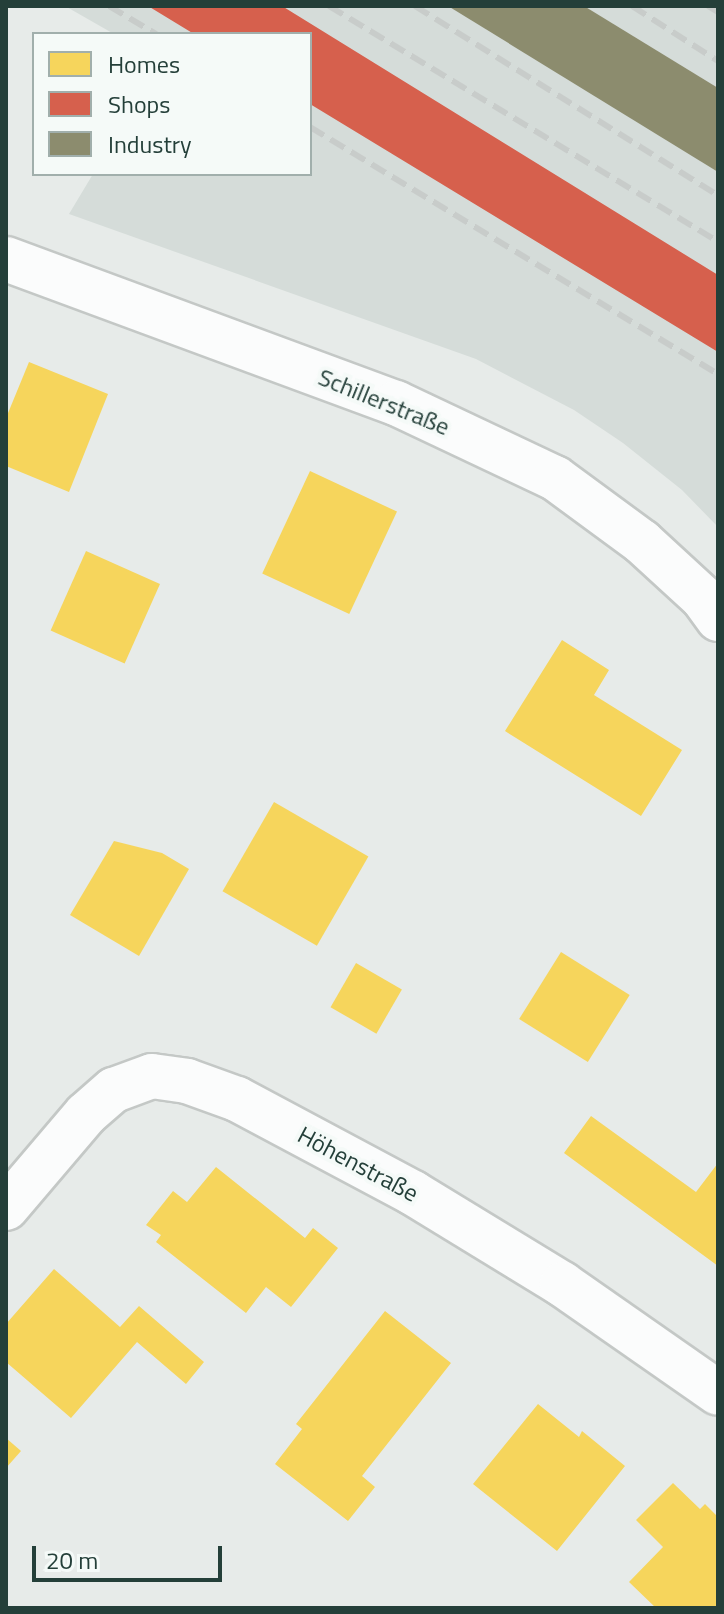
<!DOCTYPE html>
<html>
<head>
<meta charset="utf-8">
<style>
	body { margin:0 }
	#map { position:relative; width:724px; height:1614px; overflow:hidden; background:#e7ebe9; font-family:"Titillium Web",sans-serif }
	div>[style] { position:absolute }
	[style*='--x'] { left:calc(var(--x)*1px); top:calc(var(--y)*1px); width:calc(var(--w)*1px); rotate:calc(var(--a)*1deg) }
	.built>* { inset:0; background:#d5dcd9 }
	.homes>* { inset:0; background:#f6d55c; transform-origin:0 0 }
	.shops>* { inset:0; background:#d6604d }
	.industry>* { inset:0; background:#8c8c6e }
	.roads { filter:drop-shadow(2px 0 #c4c8c6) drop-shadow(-2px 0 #c4c8c6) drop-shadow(0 2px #c4c8c6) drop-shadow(0 -2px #c4c8c6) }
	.minor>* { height:44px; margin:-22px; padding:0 22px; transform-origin:22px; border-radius:22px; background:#fbfcfc }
	.rail>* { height:6px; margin-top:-3px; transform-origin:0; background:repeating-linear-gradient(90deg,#c8ccca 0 16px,transparent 0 24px) }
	span { translate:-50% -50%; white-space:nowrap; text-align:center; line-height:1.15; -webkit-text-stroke:8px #f5faf8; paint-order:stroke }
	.street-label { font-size:24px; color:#243f39 }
	.frame { position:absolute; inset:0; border:8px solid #243f39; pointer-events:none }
	.legend { position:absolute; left:32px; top:32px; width:280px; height:144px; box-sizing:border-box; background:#f5faf8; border:2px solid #a1afac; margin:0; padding:10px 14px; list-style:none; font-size:24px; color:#243f39 }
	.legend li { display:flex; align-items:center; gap:16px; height:40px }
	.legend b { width:40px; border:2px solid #a1afac }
	.scale { position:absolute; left:32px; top:1546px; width:190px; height:36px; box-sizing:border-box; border:4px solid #243f39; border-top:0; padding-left:10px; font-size:24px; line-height:28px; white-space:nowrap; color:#243f39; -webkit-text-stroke:6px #f5faf8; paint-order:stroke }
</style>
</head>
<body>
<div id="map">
	<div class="built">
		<i style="clip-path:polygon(65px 6px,718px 6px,718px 527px,682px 490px,623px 443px,574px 410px,476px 359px,69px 214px,93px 174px,310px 174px,310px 34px,114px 34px)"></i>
	</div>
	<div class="homes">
		<i style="clip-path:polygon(29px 362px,108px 394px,69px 492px,6px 466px,6px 418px)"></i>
		<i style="left:310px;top:471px;width:96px;height:113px;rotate:25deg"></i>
		<i style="left:86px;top:551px;width:81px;height:87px;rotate:24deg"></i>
		<i style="clip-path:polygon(562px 640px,609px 670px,594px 695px,682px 750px,641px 816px,505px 731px)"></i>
		<i style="left:274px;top:802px;width:109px;height:103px;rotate:30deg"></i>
		<i style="clip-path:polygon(114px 841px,162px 853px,189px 869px,139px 956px,70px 915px)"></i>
		<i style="left:561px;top:952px;width:81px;height:79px;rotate:32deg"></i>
		<i style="left:356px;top:963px;width:53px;height:51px;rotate:30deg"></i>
		<i style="clip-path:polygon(591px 1116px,696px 1192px,718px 1163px,718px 1266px,564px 1153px)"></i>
		<i style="clip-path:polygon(216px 1167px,305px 1238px,313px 1228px,338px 1248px,291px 1307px,266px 1287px,246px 1313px,156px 1242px,161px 1235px,146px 1225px,173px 1191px,187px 1202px)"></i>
		<i style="clip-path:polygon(54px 1269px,120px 1327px,139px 1306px,204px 1362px,186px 1384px,137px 1342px,71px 1418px,6px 1362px,6px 1324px)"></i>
		<i style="clip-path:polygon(385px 1311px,451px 1363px,362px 1476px,375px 1487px,348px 1521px,275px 1464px,302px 1429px,296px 1424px)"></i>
		<i style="clip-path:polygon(538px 1404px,579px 1437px,582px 1431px,625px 1466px,557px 1551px,473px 1484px)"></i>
		<i style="clip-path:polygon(6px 1438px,21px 1451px,6px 1468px)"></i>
		<i style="clip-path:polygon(673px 1483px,700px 1509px,705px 1504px,718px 1517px,718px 1608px,656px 1608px,629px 1582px,663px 1547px,636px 1520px)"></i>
	</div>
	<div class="shops">
		<i style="clip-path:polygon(148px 6px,282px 6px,718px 275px,718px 352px,310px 104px,310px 34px,194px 34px)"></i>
	</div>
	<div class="industry">
		<i style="clip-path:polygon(448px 6px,584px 6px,718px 88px,718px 172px)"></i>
	</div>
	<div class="roads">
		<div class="minor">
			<i style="--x:6;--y:259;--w:416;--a:20.3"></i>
			<i style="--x:396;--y:403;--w:176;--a:25.3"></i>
			<i style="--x:555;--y:478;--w:108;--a:36.3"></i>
			<i style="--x:642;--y:542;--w:83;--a:42.6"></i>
			<i style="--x:703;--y:598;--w:26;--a:54"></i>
			<i style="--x:6;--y:1208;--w:123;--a:-49.6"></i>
			<i style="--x:86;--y:1114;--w:37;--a:-41"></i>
			<i style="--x:114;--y:1090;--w:40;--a:-20.2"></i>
			<i style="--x:152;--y:1076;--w:35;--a:8"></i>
			<i style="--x:187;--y:1081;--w:53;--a:19.8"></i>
			<i style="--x:237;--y:1099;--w:200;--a:28.1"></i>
			<i style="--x:413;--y:1193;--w:175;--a:31.4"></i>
			<i style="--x:562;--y:1284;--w:190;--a:34.9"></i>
		</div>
	</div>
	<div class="rail">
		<i style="--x:109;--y:6;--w:55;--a:30.8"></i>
		<i style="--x:329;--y:6;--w:455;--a:31.2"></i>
		<i style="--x:415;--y:6;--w:357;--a:32"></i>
		<i style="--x:632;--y:6;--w:102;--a:32.6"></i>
		<i style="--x:708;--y:6;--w:12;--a:31"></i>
		<i style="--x:310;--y:127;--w:477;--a:31.2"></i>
	</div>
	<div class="street-label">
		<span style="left:384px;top:402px;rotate:22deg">Schillerstraße</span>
		<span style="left:358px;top:1164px;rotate:28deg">Höhenstraße</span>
	</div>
	<div class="frame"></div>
	<ul class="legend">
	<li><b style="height:22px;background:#f6d55c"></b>Homes</li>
	<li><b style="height:22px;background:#d6604d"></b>Shops</li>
	<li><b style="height:22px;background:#8c8c6e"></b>Industry</li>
	</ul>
	<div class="scale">20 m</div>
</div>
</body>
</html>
